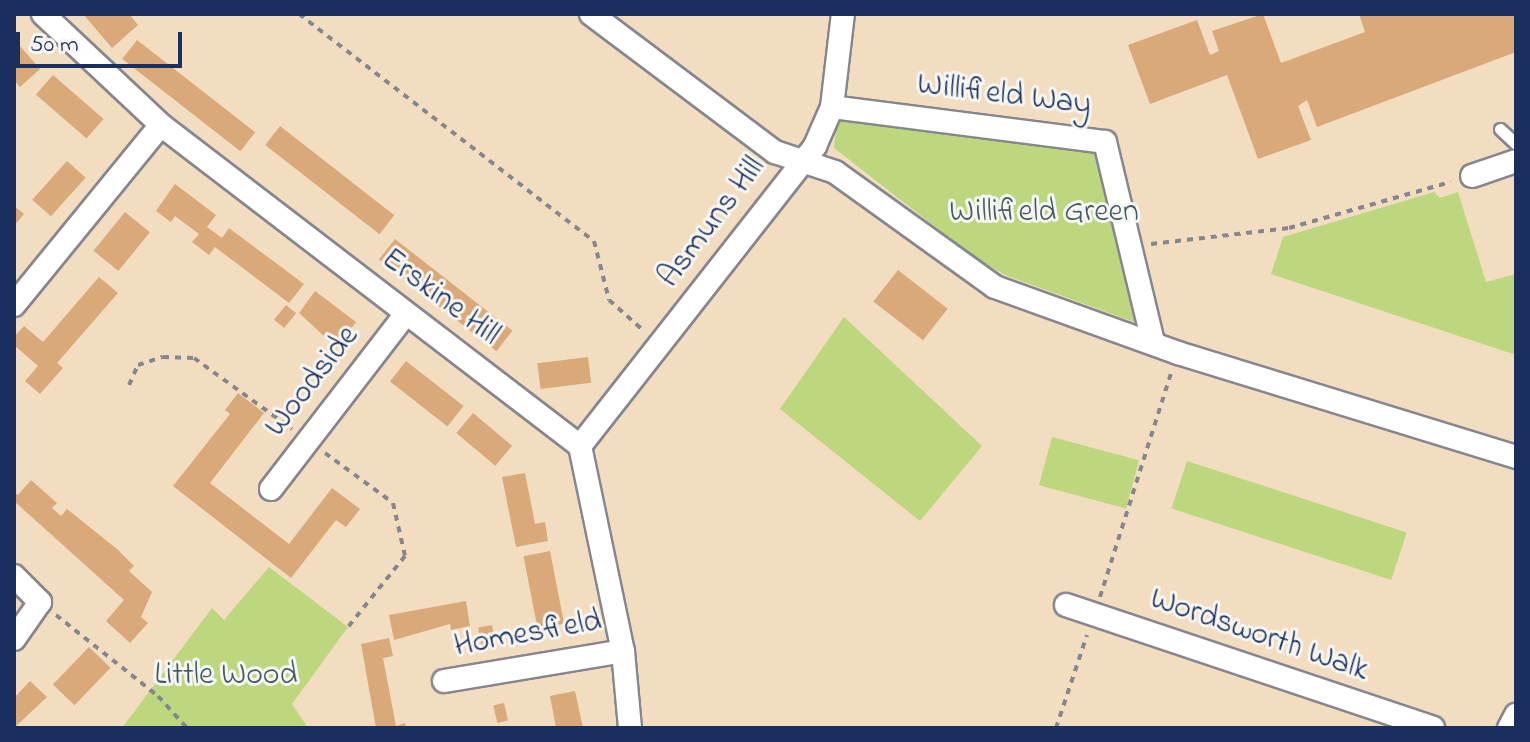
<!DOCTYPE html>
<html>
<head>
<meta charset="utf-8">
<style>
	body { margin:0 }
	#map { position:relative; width:1530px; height:742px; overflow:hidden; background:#f2ddc0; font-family:"Indie Flower",sans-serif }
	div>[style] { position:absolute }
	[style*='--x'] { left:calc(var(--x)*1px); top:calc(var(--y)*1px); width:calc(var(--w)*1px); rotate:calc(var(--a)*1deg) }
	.green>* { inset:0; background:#bcd77d; transform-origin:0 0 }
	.building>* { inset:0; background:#d9a97a; transform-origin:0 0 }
	.path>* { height:4px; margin-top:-2px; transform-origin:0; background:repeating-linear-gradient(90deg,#86868f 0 6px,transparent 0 12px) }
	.roads { filter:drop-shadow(2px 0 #86868f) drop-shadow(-2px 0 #86868f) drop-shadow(0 2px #86868f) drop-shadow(0 -2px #86868f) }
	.lane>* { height:11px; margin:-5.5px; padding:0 5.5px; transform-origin:5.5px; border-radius:5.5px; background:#fff }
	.street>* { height:22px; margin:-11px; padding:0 11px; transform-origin:11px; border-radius:11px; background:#fff }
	span { translate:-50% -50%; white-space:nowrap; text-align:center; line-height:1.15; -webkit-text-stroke:6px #f6f6f2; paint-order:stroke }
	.street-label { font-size:32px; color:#1b2f5e }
	.park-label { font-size:32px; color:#435966 }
	.frame { position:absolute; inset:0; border:16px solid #1b2f5e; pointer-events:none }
	.scale { position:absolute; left:16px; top:32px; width:166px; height:36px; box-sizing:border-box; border:4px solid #1b2f5e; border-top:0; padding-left:10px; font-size:24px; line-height:28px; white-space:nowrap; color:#1b2f5e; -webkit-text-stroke:6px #f6f6f2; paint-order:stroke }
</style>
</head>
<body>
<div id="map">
	<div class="green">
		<i style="clip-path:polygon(837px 118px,1101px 147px,1142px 325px,1005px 275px,974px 257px,834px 148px)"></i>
		<i style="clip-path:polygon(1434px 192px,1440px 198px,1458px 192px,1486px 282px,1516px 274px,1516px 355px,1271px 274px,1283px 237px)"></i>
		<i style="clip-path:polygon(844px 317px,982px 446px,920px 521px,780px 409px)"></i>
		<i style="left:1052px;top:437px;width:90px;height:50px;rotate:15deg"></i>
		<i style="left:1187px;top:461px;width:231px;height:50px;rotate:18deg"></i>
		<i style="clip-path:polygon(269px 567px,348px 627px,292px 704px,308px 728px,122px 728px,212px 608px,224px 620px)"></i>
	</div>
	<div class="building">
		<i style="clip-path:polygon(83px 14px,129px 14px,138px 25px,112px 48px)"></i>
		<i style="clip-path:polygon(1263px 14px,1281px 63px,1365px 32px,1359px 14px,1516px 14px,1516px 52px,1317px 127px,1307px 100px,1298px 106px,1311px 140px,1258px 159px,1227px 75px,1150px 104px,1128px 45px,1197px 20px,1210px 55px,1219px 51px,1212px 31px)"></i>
		<i style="clip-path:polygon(14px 39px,40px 69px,20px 87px,14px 80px)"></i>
		<i style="left:137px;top:40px;width:150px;height:24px;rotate:38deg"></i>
		<i style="left:53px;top:75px;width:67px;height:26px;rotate:41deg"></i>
		<i style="left:280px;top:126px;width:145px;height:24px;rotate:38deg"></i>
		<i style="left:67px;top:161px;width:25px;height:52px;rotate:42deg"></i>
		<i style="clip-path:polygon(175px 184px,216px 215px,207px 227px,222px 238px,229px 228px,304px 284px,289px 303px,215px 247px,209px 255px,192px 242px,199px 234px,175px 216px,171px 222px,156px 211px)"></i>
		<i style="clip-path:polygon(14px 206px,24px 214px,14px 226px)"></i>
		<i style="left:125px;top:212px;width:32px;height:50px;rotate:39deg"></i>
		<i style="left:395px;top:239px;width:149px;height:26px;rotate:38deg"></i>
		<i style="left:898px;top:270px;width:63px;height:40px;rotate:38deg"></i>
		<i style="clip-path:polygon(99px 277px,118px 293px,57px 363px,63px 368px,40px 394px,25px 381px,38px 366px,14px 345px,14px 337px,24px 326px,43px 342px)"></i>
		<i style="clip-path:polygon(315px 291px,356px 322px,337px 348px,299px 313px)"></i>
		<i style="left:286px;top:305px;width:13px;height:19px;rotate:39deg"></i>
		<i style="left:588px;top:357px;width:26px;height:51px;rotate:83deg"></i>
		<i style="left:406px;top:361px;width:73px;height:26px;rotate:38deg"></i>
		<i style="clip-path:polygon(238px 393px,264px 413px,210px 483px,289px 544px,332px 488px,360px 509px,346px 527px,336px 520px,291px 578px,173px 486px,230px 414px,225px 410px)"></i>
		<i style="left:473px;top:413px;width:51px;height:26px;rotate:40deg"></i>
		<i style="clip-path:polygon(525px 473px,535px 524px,545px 522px,548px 541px,516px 547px,502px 477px)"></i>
		<i style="clip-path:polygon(31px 480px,57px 503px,52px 508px,61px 516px,67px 509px,117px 549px,134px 566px,129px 571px,152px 592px,141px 617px,148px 623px,130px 643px,106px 621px,124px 600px,14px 501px,14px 492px,18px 495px)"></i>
		<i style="left:550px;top:551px;width:74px;height:27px;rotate:79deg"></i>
		<i style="clip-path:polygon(466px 601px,470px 626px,451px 630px,450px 624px,394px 640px,389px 615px)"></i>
		<i style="left:492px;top:625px;width:23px;height:14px;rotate:80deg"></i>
		<i style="clip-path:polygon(389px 638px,393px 656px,383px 658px,396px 726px,405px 723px,406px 728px,376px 728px,361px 644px)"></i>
		<i style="left:89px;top:647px;width:30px;height:52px;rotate:44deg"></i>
		<i style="clip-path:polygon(30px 681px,47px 697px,14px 728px,14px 698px)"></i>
		<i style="clip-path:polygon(575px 691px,583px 728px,556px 728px,550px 696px)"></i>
		<i style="left:504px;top:703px;width:18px;height:11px;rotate:77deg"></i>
	</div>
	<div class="path">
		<i style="--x:299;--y:14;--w:372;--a:37.6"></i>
		<i style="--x:594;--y:241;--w:61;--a:75.7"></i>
		<i style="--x:609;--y:300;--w:47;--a:41.5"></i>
		<i style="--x:1151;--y:244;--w:139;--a:-6.6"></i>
		<i style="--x:1289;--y:228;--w:168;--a:-15.9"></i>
		<i style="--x:129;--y:385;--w:22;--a:-66"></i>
		<i style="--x:138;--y:365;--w:26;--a:-18"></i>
		<i style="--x:163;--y:357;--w:31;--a:2"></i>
		<i style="--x:194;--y:358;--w:121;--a:35.9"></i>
		<i style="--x:325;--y:453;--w:84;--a:36.3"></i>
		<i style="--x:393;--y:503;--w:54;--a:77.2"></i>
		<i style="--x:405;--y:556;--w:91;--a:128.8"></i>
		<i style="--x:1100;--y:597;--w:235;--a:-72.4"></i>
		<i style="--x:56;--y:615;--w:130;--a:38.5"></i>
		<i style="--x:158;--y:696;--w:43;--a:47.8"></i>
		<i style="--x:1056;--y:728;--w:98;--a:-71.6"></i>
	</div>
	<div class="roads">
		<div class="lane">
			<i style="--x:1500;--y:129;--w:22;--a:43"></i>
		</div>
		<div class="street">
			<i style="--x:43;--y:14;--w:162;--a:43.2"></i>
			<i style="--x:161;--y:125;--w:528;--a:37.46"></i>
			<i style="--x:580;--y:446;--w:209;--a:78.2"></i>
			<i style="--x:623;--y:651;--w:77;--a:84.8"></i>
			<i style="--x:591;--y:14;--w:230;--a:36.9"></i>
			<i style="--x:775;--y:152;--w:63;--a:18.4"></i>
			<i style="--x:835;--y:172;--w:197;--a:35.7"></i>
			<i style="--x:995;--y:287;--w:195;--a:19.8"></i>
			<i style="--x:1178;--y:353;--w:354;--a:17.1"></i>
			<i style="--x:832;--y:107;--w:275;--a:7.3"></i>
			<i style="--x:1105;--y:142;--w:206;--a:76.5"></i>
			<i style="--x:1472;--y:176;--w:46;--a:-18.8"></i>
			<i style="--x:14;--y:305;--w:232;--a:-50.8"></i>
			<i style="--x:580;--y:446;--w:381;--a:-51.9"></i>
			<i style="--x:815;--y:146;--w:43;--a:-66.4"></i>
			<i style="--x:832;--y:107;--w:94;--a:-83.3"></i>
			<i style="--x:271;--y:489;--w:221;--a:-52.4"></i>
			<i style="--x:14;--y:576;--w:37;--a:45"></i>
			<i style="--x:40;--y:602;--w:45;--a:125.1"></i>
			<i style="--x:1066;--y:605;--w:387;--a:18.5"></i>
			<i style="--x:444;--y:681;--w:181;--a:-9.5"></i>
			<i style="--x:1509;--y:728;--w:15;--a:-62"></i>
		</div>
	</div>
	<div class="street-label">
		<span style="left:1004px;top:96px;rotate:7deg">Willifield Way</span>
		<span style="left:713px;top:223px;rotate:-53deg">Asmuns Hill</span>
		<span style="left:440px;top:298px;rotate:37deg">Erskine Hill</span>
		<span style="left:313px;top:382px;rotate:-52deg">Woodside</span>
		<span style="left:528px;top:635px;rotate:-10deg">Homesfield</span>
		<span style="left:1259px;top:636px;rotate:19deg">Wordsworth Walk</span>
	</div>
	<div class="park-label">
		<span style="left:1044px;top:213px">Willifield Green</span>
		<span style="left:226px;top:676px">Little Wood</span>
	</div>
	<div class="frame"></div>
	<div class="scale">50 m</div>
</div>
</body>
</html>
